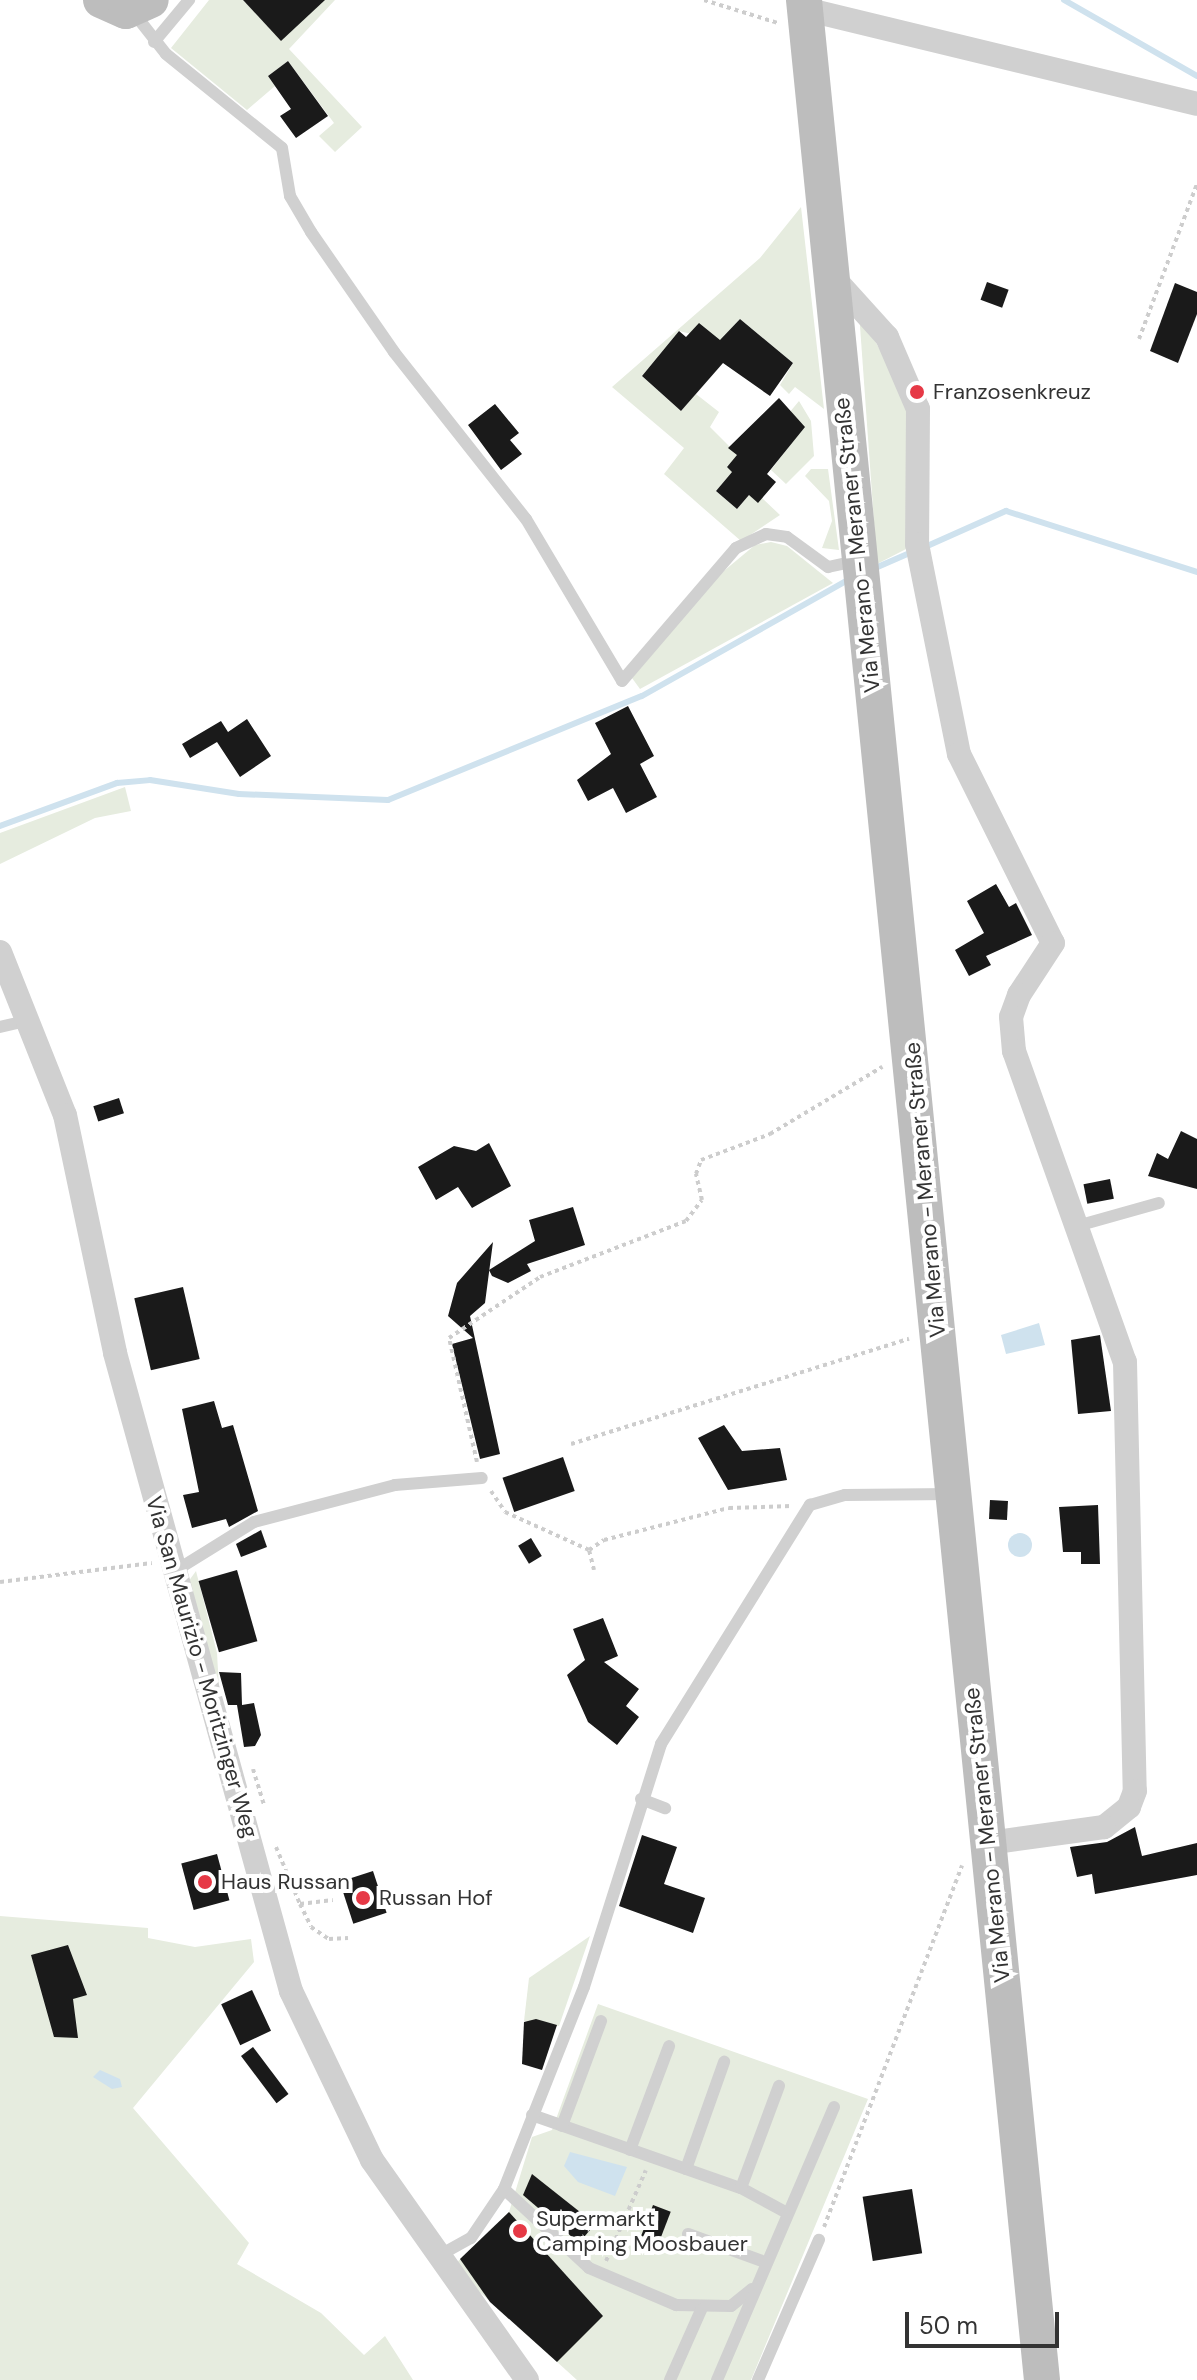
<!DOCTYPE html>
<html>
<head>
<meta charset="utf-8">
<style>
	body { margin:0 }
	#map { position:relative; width:1197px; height:2380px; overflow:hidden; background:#fff; font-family:"DM Sans",sans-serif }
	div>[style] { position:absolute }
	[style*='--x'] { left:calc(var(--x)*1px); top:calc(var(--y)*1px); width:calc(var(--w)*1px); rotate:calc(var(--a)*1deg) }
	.green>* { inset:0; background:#e6ecdf }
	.water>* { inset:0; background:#cfe2ee }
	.round { border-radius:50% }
	.stream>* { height:6px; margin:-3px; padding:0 3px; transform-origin:3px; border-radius:3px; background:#cfe2ee }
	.building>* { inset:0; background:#1a1a1a; transform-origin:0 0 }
	.path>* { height:4px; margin-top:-2px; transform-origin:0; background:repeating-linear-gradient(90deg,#cdcdcd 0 4px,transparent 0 8px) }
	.service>* { height:12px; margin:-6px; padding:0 6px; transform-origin:6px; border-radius:6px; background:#d0d0d0 }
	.minor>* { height:24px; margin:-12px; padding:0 12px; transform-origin:12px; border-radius:12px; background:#d0d0d0 }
	.secondary>* { height:36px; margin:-18px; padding:0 18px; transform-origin:18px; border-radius:18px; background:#bdbdbd }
	.dots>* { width:22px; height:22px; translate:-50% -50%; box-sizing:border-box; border:4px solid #fff; border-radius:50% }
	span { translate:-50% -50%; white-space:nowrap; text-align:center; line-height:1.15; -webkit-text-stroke:8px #fff; paint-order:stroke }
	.poi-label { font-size:22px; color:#333 }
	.left { translate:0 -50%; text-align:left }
	.street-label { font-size:22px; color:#333 }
	.scale { position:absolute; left:905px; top:2312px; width:154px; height:36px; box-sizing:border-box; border:4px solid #333; border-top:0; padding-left:10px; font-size:24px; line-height:28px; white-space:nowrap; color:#333; -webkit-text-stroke:6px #fff; paint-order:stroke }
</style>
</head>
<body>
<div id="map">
	<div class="green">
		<i style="clip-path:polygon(209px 0,243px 0,281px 40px,324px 0,335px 0,289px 49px,362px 127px,335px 152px,319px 136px,334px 123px,288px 61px,268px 76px,275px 86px,247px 110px,171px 48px)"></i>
		<i style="clip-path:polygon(801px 207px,824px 409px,795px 387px,789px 394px,780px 385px,793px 363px,740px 319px,720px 341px,679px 331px,642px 376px,681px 411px,696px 394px,719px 412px,710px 427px,741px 458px,727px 466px,732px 472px,716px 491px,737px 509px,749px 495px,762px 498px,780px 515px,741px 541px,664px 474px,684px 448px,612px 387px,760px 258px)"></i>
		<i style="clip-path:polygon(859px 312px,908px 400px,908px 548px,877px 564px)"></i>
		<i style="clip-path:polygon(799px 401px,811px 421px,814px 456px,786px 484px,771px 470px,804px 427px,789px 413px)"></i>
		<i style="clip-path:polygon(811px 469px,828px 469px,839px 550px,822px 548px,832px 521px,829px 501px,805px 476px)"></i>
		<i style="clip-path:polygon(771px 542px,787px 546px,833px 583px,640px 689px,632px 678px,719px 575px,755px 545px)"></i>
		<i style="clip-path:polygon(125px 787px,131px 811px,95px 818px,0 864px,0 833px)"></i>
		<i style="clip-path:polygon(196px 1571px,217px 1653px,220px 1705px,188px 1582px)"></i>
		<i style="clip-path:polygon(0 1916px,148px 1928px,148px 1938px,195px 1947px,251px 1939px,254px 1962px,133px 2108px,249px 2243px,237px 2264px,321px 2313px,364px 2355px,385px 2336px,413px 2380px,0 2380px)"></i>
		<i style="clip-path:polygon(590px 1936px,559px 2026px,524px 2021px,529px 1978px)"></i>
		<i style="clip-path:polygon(598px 2004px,868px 2099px,751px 2380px,577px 2380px,452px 2267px,509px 2212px,532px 2137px,552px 2130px)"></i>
	</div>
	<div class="water">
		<i style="clip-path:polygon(1039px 1323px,1045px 1345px,1006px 1354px,1001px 1335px)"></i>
		<i class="round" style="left:1008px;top:1533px;width:24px;height:24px"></i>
		<i style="clip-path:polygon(100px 2070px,120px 2079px,122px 2087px,112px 2089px,93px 2077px)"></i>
		<i style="clip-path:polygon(570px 2152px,627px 2167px,615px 2196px,578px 2182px,564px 2166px)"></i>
	</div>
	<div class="stream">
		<i style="--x:1064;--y:0;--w:153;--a:29.7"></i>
		<i style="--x:925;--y:547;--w:89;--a:-24"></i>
		<i style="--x:1006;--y:511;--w:201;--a:17.7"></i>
		<i style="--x:873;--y:569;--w:45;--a:-23.7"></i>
		<i style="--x:0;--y:826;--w:125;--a:-20.2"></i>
		<i style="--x:117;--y:783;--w:33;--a:-5"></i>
		<i style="--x:150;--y:780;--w:90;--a:8.9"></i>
		<i style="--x:239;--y:794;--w:149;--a:2.3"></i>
		<i style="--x:388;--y:800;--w:274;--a:-22.3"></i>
		<i style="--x:642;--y:696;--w:236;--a:-29.4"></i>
	</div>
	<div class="building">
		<i style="clip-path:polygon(243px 0,325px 0,281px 41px)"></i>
		<i style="clip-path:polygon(288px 61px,328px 116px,296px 138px,280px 116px,291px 109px,268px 76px)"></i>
		<i style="left:987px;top:282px;width:23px;height:19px;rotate:20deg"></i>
		<i style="clip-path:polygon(1175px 283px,1197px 292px,1197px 314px,1178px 363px,1150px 351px)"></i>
		<i style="clip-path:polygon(740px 319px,793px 363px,770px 396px,723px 363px,681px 411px,642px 376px,679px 331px,686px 337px,699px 323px,720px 340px)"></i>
		<i style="clip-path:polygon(779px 398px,805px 427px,767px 474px,776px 482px,758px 503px,749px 495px,737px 509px,716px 491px,732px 472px,727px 467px,737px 455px,728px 448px)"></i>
		<i style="clip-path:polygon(495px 404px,519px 433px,510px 440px,522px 454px,501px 470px,468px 425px)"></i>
		<i style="clip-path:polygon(628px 706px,654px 756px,640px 764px,657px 797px,626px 813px,613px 788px,588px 801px,577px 780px,611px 754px,595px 723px)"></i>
		<i style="clip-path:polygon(247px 719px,271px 756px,240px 777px,217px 742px,190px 758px,182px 744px,221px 721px,228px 732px)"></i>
		<i style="clip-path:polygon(996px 884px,1009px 907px,1016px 903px,1032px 935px,986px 956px,991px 965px,969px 976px,955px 950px,984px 933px,967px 901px)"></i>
		<i style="left:119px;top:1098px;width:16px;height:27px;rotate:72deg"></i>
		<i style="clip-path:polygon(1181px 1131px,1197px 1139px,1197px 1189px,1148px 1176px,1157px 1153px,1168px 1159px)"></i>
		<i style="clip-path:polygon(489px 1143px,511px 1186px,472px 1208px,458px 1187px,436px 1200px,418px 1167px,454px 1146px,476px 1151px)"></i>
		<i style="left:1110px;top:1179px;width:20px;height:27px;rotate:79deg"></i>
		<i style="clip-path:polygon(573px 1207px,585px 1245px,527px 1264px,531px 1271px,508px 1283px,492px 1276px,489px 1270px,535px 1241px,529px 1220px)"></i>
		<i style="clip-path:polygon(493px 1242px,485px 1303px,470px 1316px,500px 1454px,480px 1459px,452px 1344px,473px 1338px,448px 1316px,457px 1283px)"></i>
		<i style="left:183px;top:1287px;width:74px;height:50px;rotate:77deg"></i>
		<i style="clip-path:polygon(1100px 1335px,1111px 1411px,1078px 1414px,1071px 1340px)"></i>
		<i style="clip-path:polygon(214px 1401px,222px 1428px,233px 1425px,258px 1511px,229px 1527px,226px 1519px,192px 1528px,183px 1495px,199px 1492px,182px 1409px)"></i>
		<i style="clip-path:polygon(724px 1425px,742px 1451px,780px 1448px,787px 1480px,728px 1490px,698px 1438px)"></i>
		<i style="left:563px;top:1457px;width:36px;height:64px;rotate:71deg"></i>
		<i style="left:990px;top:1500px;width:18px;height:19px;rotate:3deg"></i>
		<i style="clip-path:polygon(1098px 1505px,1100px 1564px,1081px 1564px,1081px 1552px,1063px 1552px,1059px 1507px)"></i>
		<i style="clip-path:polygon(261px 1530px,267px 1547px,241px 1557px,236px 1544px)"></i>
		<i style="left:531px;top:1538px;width:21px;height:15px;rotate:59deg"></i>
		<i style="left:237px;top:1570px;width:74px;height:40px;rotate:74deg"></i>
		<i style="clip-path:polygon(603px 1618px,618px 1656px,604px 1662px,639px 1689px,626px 1706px,639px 1717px,617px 1745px,588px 1722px,567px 1675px,585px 1660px,573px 1629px)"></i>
		<i style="clip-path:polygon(219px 1672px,241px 1673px,242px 1705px,254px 1703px,261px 1735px,255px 1746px,244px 1747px,237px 1705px,228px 1705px)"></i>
		<i style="clip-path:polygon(1135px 1827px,1142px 1856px,1197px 1843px,1197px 1875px,1095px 1894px,1092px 1874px,1077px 1877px,1070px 1847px,1107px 1842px)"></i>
		<i style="clip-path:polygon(642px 1835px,677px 1847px,664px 1884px,705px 1898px,693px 1933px,619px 1906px)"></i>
		<i style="left:217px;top:1854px;width:48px;height:37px;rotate:75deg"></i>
		<i style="left:373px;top:1871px;width:44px;height:35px;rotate:72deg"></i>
		<i style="clip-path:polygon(68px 1945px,87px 1995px,73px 1999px,78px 2038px,54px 2037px,31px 1955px)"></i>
		<i style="left:252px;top:1990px;width:45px;height:34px;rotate:65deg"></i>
		<i style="clip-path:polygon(536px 2019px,557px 2025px,542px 2070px,522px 2064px,524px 2022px)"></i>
		<i style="left:253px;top:2047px;width:59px;height:15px;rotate:53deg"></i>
		<i style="clip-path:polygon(532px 2174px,580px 2212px,590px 2230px,579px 2243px,523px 2195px)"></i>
		<i style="left:912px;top:2189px;width:65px;height:50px;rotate:81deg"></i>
		<i style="left:653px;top:2205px;width:19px;height:33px;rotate:21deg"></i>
		<i style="clip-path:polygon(509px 2212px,603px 2316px,557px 2362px,490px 2302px,460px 2259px)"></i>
	</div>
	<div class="path">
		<i style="--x:704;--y:0;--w:77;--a:17.3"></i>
		<i style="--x:1139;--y:339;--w:165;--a:-69.5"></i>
		<i style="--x:571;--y:1444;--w:354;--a:-17.3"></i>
		<i style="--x:477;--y:1462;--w:127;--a:-102.7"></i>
		<i style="--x:449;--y:1338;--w:110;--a:-33.8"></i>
		<i style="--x:540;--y:1277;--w:156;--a:-21"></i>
		<i style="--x:686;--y:1221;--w:26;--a:-53"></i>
		<i style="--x:702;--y:1200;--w:27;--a:-103"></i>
		<i style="--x:696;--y:1174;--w:15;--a:-70"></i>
		<i style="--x:701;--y:1160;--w:74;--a:-20.6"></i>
		<i style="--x:770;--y:1134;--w:131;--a:-30.9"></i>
		<i style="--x:491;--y:1491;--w:25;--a:56"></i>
		<i style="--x:505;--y:1512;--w:92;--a:24.3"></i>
		<i style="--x:594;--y:1570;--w:21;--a:-104"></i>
		<i style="--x:589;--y:1550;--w:18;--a:-34"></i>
		<i style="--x:604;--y:1540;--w:129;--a:-14.4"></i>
		<i style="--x:729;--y:1508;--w:62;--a:-1.8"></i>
		<i style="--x:0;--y:1582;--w:153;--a:-7.1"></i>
		<i style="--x:253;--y:1769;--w:37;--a:73"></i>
		<i style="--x:276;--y:1847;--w:62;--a:67.2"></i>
		<i style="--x:300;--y:1904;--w:33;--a:-7"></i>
		<i style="--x:300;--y:1904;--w:25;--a:64"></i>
		<i style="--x:311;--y:1927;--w:22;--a:34"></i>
		<i style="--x:329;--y:1939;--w:19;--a:-3"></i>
		<i style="--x:824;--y:2227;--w:387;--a:-69.1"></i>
		<i style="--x:606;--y:2261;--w:99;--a:-66.3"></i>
	</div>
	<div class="service">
		<i style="--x:133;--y:12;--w:53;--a:51.8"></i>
		<i style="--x:166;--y:54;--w:149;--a:39"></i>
		<i style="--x:282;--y:148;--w:49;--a:80.5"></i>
		<i style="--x:290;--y:196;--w:42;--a:59.7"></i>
		<i style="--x:311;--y:232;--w:146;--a:55.3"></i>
		<i style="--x:394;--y:352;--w:213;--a:51.7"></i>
		<i style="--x:526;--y:519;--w:188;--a:59.3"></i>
		<i style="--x:622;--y:681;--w:175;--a:-49.4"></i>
		<i style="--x:736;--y:548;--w:33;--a:-25"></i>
		<i style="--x:766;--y:534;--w:21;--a:8"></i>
		<i style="--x:787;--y:537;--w:51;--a:36.2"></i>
		<i style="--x:828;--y:567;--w:29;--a:-12"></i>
		<i style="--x:154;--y:42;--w:55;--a:-50.2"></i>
		<i style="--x:0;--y:1027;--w:31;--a:-13"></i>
		<i style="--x:1077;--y:1226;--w:85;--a:-15.7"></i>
		<i style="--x:175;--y:1571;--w:93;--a:-31.8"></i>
		<i style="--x:254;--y:1522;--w:146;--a:-14.7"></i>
		<i style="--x:395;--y:1485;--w:87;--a:-4.6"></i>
		<i style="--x:641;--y:1799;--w:26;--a:21"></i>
		<i style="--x:532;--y:2115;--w:221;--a:19.3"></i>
		<i style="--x:741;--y:2188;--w:52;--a:28.5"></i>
		<i style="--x:562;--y:2126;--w:112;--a:-69.6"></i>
		<i style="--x:630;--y:2150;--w:111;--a:-69.4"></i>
		<i style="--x:686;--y:2169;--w:114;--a:-70.4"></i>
		<i style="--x:741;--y:2188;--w:109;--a:-69.6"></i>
		<i style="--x:504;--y:2189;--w:116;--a:42.9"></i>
		<i style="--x:589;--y:2268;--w:95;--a:23"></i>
		<i style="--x:676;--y:2305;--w:55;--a:1"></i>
		<i style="--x:731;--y:2306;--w:27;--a:-39"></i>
		<i style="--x:688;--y:2234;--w:79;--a:20"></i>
		<i style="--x:440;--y:2255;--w:35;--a:-29"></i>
		<i style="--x:471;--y:2238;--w:59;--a:-56"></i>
		<i style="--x:504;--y:2189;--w:217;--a:-68.4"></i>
		<i style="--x:584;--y:1987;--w:255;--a:-72.4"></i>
		<i style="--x:661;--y:1744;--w:282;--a:-58.1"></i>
		<i style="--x:810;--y:1505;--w:36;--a:-16"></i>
		<i style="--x:845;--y:1495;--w:107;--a:-0.5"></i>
		<i style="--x:670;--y:2380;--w:77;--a:-66.1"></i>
		<i style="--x:717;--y:2380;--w:297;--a:-66.8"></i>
		<i style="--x:758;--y:2380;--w:153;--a:-66.5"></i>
	</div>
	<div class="minor">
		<i style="--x:805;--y:9;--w:403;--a:13.6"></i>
		<i style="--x:830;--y:274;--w:85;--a:47.9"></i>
		<i style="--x:887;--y:337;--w:78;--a:66.7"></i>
		<i style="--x:918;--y:409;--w:135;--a:90.4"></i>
		<i style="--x:917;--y:544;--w:214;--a:78.7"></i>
		<i style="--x:959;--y:754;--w:211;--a:63.6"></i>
		<i style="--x:1053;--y:943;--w:62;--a:123.2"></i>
		<i style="--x:1019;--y:995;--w:23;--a:110"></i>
		<i style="--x:1011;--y:1017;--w:34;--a:85"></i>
		<i style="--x:1014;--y:1051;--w:330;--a:70.4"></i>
		<i style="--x:1125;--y:1362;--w:429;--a:88.7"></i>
		<i style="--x:1135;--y:1791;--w:17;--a:111"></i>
		<i style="--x:1129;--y:1807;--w:32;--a:141"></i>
		<i style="--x:1104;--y:1827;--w:117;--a:172.1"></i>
		<i style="--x:0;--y:952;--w:175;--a:68.3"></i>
		<i style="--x:65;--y:1115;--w:243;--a:78.1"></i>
		<i style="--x:115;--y:1353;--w:662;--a:74.58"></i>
		<i style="--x:291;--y:1991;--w:187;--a:64.4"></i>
		<i style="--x:372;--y:2160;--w:269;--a:54.8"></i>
	</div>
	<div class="secondary">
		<i style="--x:101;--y:0;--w:27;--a:24"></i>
		<i style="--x:126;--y:11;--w:27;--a:-24"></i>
		<i style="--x:804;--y:0;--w:2392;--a:84.29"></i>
	</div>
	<div class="dots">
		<i style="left:917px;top:392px;background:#e63946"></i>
		<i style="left:205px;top:1882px;background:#e63946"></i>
		<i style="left:363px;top:1898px;background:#e63946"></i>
		<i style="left:520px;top:2231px;background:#e63946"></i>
	</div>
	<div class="poi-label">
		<span class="left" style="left:933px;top:392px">Franzosenkreuz</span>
		<span class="left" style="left:221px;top:1882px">Haus Russan</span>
		<span class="left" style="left:379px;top:1898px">Russan Hof</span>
		<span class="left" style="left:536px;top:2231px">Supermarkt<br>Camping Moosbauer</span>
	</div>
	<div class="street-label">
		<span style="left:857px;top:545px;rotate:-96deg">Via Merano - Meraner Straße</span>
		<span style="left:925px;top:1190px;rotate:-95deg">Via Merano - Meraner Straße</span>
		<span style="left:202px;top:1667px;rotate:74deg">Via San Maurizio - Moritzinger Weg</span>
		<span style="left:987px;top:1835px;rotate:-96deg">Via Merano - Meraner Straße</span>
	</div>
	<div class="scale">50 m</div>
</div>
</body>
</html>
